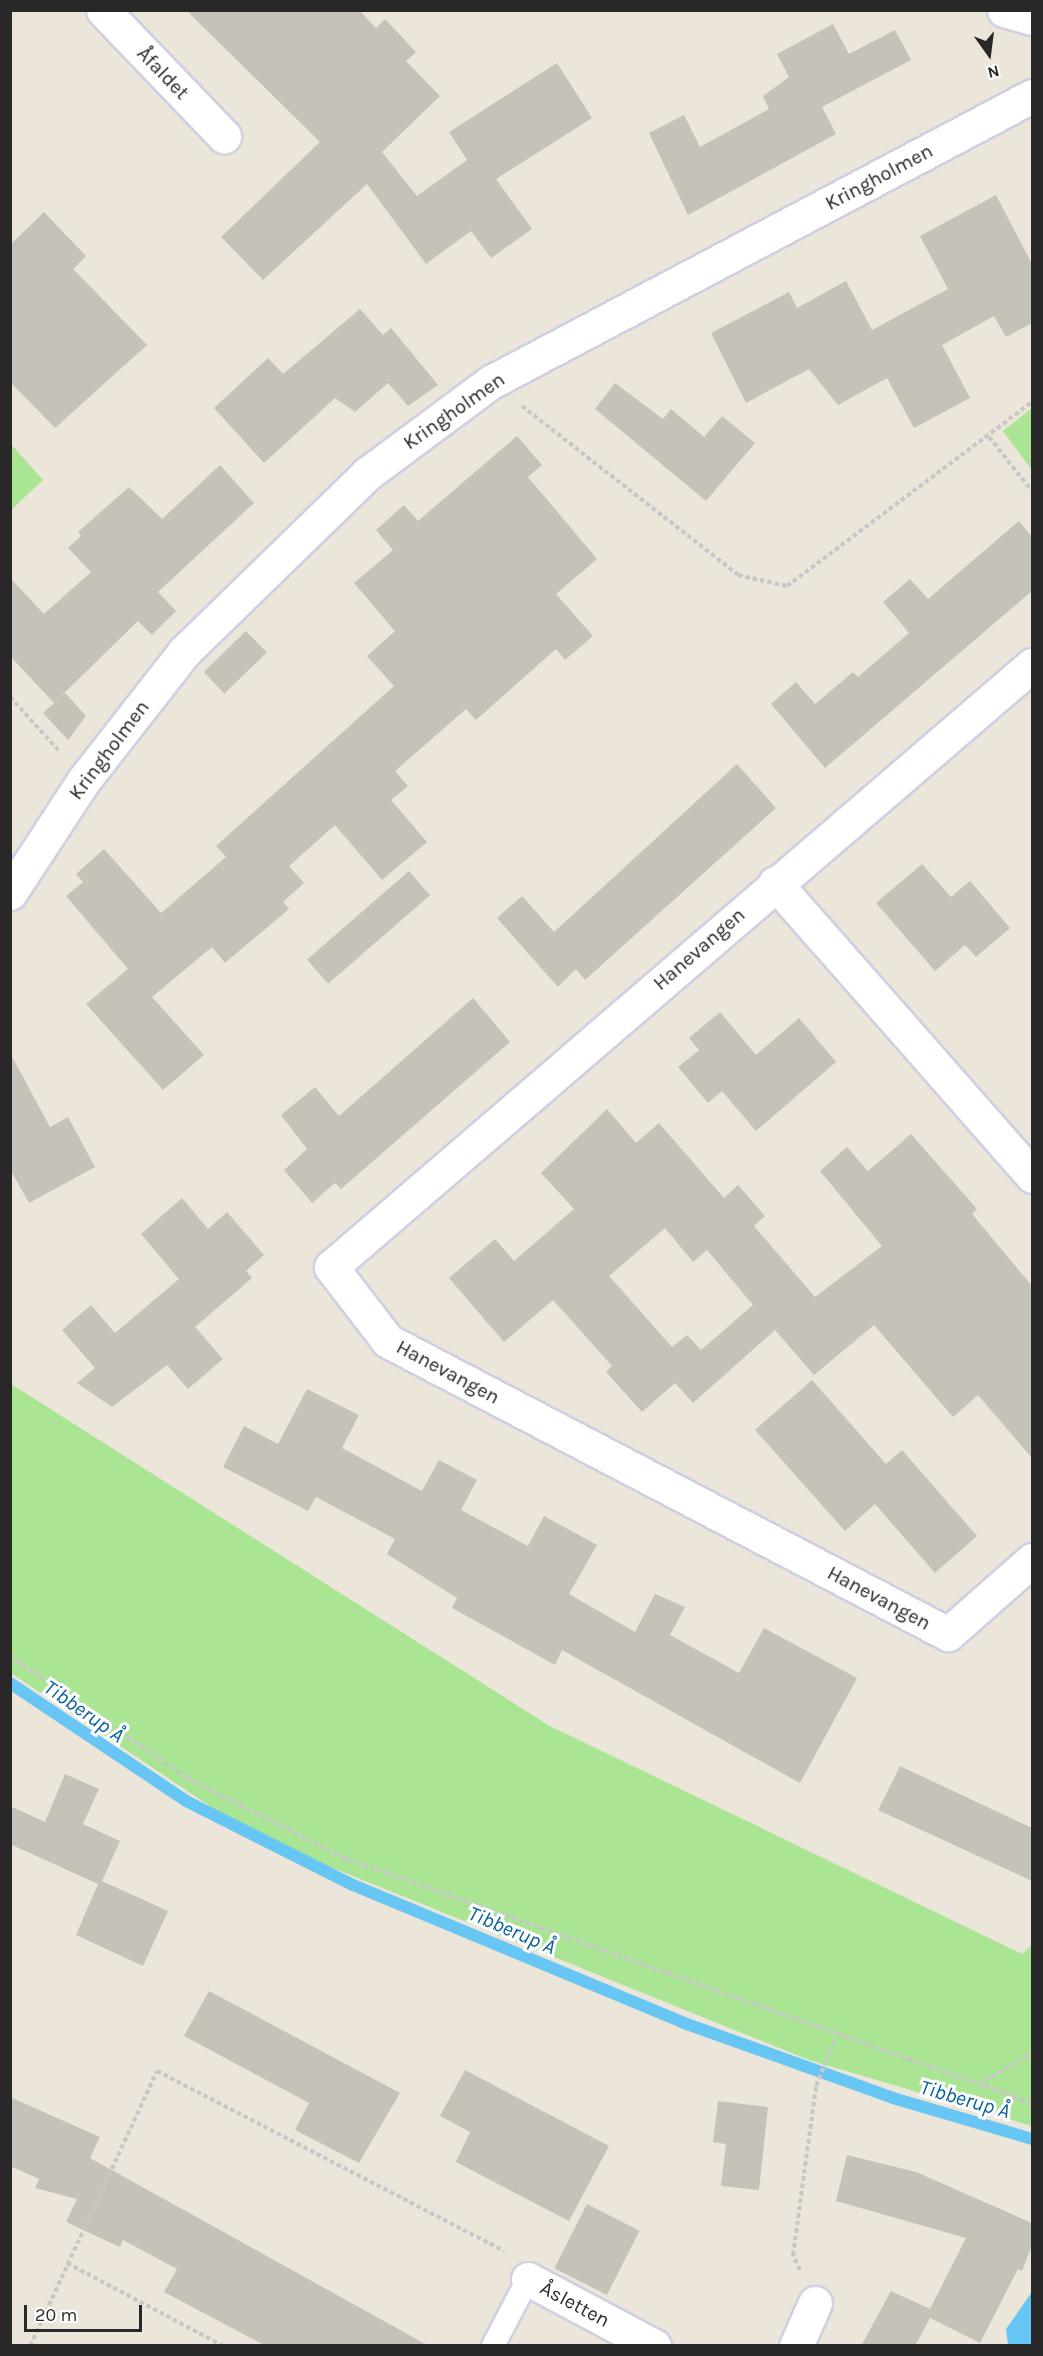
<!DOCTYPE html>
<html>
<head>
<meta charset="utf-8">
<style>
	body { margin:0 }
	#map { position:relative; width:1043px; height:2356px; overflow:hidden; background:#ece5d9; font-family:Karla,sans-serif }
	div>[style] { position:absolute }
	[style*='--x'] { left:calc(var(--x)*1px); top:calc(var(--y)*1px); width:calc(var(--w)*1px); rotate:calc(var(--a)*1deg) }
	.green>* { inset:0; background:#aae593 }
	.water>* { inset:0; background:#67c6f3 }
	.stream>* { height:12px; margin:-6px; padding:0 6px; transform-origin:6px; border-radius:6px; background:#67c6f3 }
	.building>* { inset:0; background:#c7c2b9; transform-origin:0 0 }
	.path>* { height:4px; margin-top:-2px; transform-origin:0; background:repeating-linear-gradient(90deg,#c7c7c7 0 4.5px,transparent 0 7.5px) }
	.roads { filter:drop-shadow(2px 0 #cfd1e2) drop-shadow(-2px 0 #cfd1e2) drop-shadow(0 2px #cfd1e2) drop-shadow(0 -2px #cfd1e2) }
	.service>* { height:22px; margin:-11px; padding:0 11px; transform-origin:11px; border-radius:11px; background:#fff }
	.minor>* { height:33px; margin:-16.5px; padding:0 16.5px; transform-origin:16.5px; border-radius:16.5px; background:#fff }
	span { translate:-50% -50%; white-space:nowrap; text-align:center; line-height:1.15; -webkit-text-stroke:6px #fff; paint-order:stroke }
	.street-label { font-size:20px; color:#282828 }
	.water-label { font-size:21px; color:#08619d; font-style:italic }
	.frame { position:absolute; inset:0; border:12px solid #282828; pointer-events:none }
	.north { position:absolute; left:959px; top:24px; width:60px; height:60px; -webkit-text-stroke:4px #fff; paint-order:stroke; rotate:166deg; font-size:16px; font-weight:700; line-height:24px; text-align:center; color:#282828 }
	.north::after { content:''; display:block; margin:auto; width:21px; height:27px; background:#282828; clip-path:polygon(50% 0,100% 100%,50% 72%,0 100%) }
	.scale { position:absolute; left:24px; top:2305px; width:118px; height:27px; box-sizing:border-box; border:3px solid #282828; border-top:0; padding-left:8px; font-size:18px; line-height:21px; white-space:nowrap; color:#282828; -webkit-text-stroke:4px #fff; paint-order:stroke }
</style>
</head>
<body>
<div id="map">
	<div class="green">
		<i style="clip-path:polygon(1032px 408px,1032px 470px,1003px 431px)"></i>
		<i style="clip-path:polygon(10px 443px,43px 480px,11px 510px,10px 510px)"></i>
		<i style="clip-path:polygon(11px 1384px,548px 1725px,1022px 1954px,1032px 1945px,1032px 2126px,809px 2060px,256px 1837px,11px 1673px)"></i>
	</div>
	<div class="water">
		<i style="clip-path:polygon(1032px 2292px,1032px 2345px,1008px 2345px,1006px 2329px)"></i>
	</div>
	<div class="stream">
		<i style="--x:10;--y:1683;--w:212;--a:33.8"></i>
		<i style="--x:186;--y:1801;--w:187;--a:26.7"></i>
		<i style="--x:353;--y:1885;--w:359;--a:22.6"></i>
		<i style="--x:684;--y:2023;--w:222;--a:19.7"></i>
		<i style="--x:893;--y:2098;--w:145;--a:16.4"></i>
	</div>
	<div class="building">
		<i style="clip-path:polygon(186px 10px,359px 10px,376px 28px,385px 19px,416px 52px,406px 61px,440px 96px,382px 152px,417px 196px,467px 160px,449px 132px,557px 63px,592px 118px,496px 179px,532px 229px,491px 258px,471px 231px,426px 264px,367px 184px,263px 280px,221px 237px,320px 142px)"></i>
		<i style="clip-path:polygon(833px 24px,849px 54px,895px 30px,911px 60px,822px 107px,836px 134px,688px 215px,649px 133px,684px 115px,700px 147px,769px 109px,763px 96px,789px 77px,777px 54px)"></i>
		<i style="clip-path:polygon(996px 195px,1032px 264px,1032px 323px,1006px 337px,994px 316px,942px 345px,970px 398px,914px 428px,887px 378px,838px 405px,809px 369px,746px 403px,711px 333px,789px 292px,797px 308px,846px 281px,872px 330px,948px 289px,920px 236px)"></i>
		<i style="clip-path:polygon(44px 212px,86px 256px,73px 269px,147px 345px,55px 428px,10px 382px,10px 245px)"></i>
		<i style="clip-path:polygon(360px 309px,383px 335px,391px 328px,438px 385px,408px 406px,388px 383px,355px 412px,335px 398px,264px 463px,214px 408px,268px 358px,283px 374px)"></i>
		<i style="clip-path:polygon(615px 383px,663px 419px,671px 409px,704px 437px,722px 416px,755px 443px,706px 501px,595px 409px)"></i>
		<i style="clip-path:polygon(517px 436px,542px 465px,528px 477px,597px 559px,556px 594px,593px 636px,565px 660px,556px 649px,476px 720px,466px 709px,395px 771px,408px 786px,391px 800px,427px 842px,382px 880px,335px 825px,289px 866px,304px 883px,283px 902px,289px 909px,225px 963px,212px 947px,152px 997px,204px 1055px,163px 1090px,86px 1004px,128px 969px,66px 896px,83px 882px,76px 874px,104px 849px,161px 913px,226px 857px,216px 846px,394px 686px,367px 656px,395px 631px,354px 583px,393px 550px,376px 530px,404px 505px,418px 521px)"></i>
		<i style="clip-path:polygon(220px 465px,254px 503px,158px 592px,176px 611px,152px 635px,138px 621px,54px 703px,10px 656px,10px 578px,44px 614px,91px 572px,68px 548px,81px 536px,78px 532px,129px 487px,162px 519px)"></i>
		<i style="clip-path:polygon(1019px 521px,1032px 537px,1032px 591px,825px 768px,771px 704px,796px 682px,815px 704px,853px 672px,858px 677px,909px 633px,883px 602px,910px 579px,928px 599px)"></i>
		<i style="left:246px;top:631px;width:30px;height:59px;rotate:46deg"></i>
		<i style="clip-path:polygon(65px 693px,86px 716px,68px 740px,43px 713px)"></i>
		<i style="clip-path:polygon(737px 764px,776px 808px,585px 980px,576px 969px,558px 987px,497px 918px,522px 896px,554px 932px)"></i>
		<i style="clip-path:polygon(922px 864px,951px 897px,970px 881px,1010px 928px,976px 957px,965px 945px,935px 971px,876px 903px)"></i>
		<i style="left:409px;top:871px;width:32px;height:135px;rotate:49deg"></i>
		<i style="clip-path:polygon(473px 998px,510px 1042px,341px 1189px,335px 1183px,312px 1203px,284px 1170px,307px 1149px,281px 1115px,315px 1087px,339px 1116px)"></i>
		<i style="clip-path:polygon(720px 1012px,756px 1055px,799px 1018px,836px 1062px,756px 1131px,722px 1091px,708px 1103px,678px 1067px,699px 1050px,689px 1038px)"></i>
		<i style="clip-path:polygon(10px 1053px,50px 1127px,68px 1117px,95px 1167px,29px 1203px,10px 1169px)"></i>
		<i style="clip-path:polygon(evenodd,607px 1109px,636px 1143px,659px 1123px,724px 1198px,738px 1185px,765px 1216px,754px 1226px,815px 1297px,882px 1246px,820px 1171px,847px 1147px,868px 1171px,911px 1134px,977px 1209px,972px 1214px,1032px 1286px,1032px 1458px,978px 1395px,953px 1417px,874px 1325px,814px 1375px,775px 1330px,693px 1403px,675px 1383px,642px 1412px,606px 1372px,612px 1366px,553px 1300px,504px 1342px,449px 1278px,495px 1239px,514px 1261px,574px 1209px,541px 1173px,607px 1109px,665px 1228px,693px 1262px,707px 1250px,753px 1305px,701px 1350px,687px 1335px,672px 1347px,609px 1276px,665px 1228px)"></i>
		<i style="clip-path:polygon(182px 1198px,208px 1229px,227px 1212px,264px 1255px,246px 1271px,252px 1278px,195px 1327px,223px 1359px,188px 1389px,167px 1365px,112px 1407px,77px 1383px,95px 1368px,62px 1330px,91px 1305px,115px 1333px,179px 1279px,141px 1234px)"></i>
		<i style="clip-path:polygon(812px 1380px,886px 1464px,902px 1450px,977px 1536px,935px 1573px,875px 1504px,845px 1531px,755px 1430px)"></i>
		<i style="clip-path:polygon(307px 1389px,359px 1415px,342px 1448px,422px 1491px,439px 1460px,477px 1480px,461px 1510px,528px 1546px,544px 1516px,597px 1545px,569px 1594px,635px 1632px,655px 1594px,685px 1607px,670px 1635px,739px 1673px,764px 1628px,857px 1678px,800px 1783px,562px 1650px,555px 1665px,452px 1608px,457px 1598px,387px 1554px,395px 1539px,316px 1497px,308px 1511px,223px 1467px,244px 1426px,278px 1444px)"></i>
		<i style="clip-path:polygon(900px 1766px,1032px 1828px,1032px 1881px,878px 1810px)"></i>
		<i style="clip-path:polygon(65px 1774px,99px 1789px,83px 1824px,120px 1841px,102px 1881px,168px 1911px,143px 1966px,76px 1935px,98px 1884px,10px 1844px,10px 1806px,45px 1822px)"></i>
		<i style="clip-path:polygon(209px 1991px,400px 2093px,359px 2163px,295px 2130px,309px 2103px,184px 2036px)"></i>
		<i style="clip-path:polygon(465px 2070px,609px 2146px,569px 2221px,456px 2162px,470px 2132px,440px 2116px)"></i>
		<i style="clip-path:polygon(10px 2097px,100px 2137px,90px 2158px,429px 2346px,266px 2346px,164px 2292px,177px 2269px,123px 2240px,120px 2247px,66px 2222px,77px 2199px,35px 2188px,39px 2179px,10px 2166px)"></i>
		<i style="clip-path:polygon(718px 2101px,768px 2107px,759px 2190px,721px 2186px,726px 2144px,713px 2142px)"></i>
		<i style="clip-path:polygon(847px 2155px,916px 2172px,1032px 2223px,1032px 2245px,1022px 2271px,1018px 2269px,980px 2343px,930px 2318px,915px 2346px,861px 2346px,891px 2291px,930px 2309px,966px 2238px,836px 2201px)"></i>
		<i style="left:587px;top:2204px;width:59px;height:72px;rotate:27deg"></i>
	</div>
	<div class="path">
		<i style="--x:522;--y:406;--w:274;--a:38"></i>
		<i style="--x:738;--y:575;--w:50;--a:12.7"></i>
		<i style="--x:787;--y:586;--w:306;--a:-36.9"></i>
		<i style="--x:989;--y:437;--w:69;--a:51.5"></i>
		<i style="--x:10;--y:697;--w:74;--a:47.7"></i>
		<i style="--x:10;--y:1656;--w:215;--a:34.6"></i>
		<i style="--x:187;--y:1778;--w:174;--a:27"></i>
		<i style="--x:342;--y:1857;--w:733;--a:19.62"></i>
		<i style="--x:979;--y:2084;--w:61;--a:-30.3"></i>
		<i style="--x:67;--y:2263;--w:177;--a:28"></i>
		<i style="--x:800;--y:2270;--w:17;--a:-115"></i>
		<i style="--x:793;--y:2255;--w:171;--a:-82.2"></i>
		<i style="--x:816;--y:2086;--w:53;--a:-67.8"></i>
		<i style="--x:30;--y:2346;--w:303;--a:-65.2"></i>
		<i style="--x:157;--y:2071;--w:391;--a:27.4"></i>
	</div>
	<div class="roads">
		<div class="service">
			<i style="--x:493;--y:2346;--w:76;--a:-62.4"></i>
		</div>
		<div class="minor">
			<i style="--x:103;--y:10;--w:175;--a:46.2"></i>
			<i style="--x:1004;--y:10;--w:29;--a:16"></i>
			<i style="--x:1032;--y:665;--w:924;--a:139.34"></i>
			<i style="--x:331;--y:1267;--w:93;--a:52.4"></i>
			<i style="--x:388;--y:1341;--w:632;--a:27.62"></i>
			<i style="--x:948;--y:1634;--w:112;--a:-41.4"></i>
			<i style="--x:775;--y:883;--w:390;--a:48.7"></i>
			<i style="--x:10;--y:893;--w:135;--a:-56.8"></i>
			<i style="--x:84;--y:780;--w:162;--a:-52"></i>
			<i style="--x:184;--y:652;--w:255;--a:-44.2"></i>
			<i style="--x:367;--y:474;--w:154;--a:-36.6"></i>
			<i style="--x:491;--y:382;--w:612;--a:-27.86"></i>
			<i style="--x:528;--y:2279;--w:143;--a:28"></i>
			<i style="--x:796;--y:2346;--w:47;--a:-66.2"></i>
		</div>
	</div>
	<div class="street-label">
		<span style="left:163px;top:73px;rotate:46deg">Åfaldet</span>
		<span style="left:879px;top:177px;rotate:-28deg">Kringholmen</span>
		<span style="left:454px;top:411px;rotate:-35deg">Kringholmen</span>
		<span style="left:109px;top:750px;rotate:-53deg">Kringholmen</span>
		<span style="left:699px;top:949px;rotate:-41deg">Hanevangen</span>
		<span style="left:448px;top:1372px;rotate:28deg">Hanevangen</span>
		<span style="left:879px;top:1598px;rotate:28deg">Hanevangen</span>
		<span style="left:575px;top:2304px;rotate:28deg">Åsletten</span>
	</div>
	<div class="water-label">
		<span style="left:84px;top:1711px;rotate:35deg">Tibberup Å</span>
		<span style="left:512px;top:1930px;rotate:23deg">Tibberup Å</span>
		<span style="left:965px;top:2099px;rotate:16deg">Tibberup Å</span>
	</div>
	<div class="frame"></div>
	<div class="north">N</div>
	<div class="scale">20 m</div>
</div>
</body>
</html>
